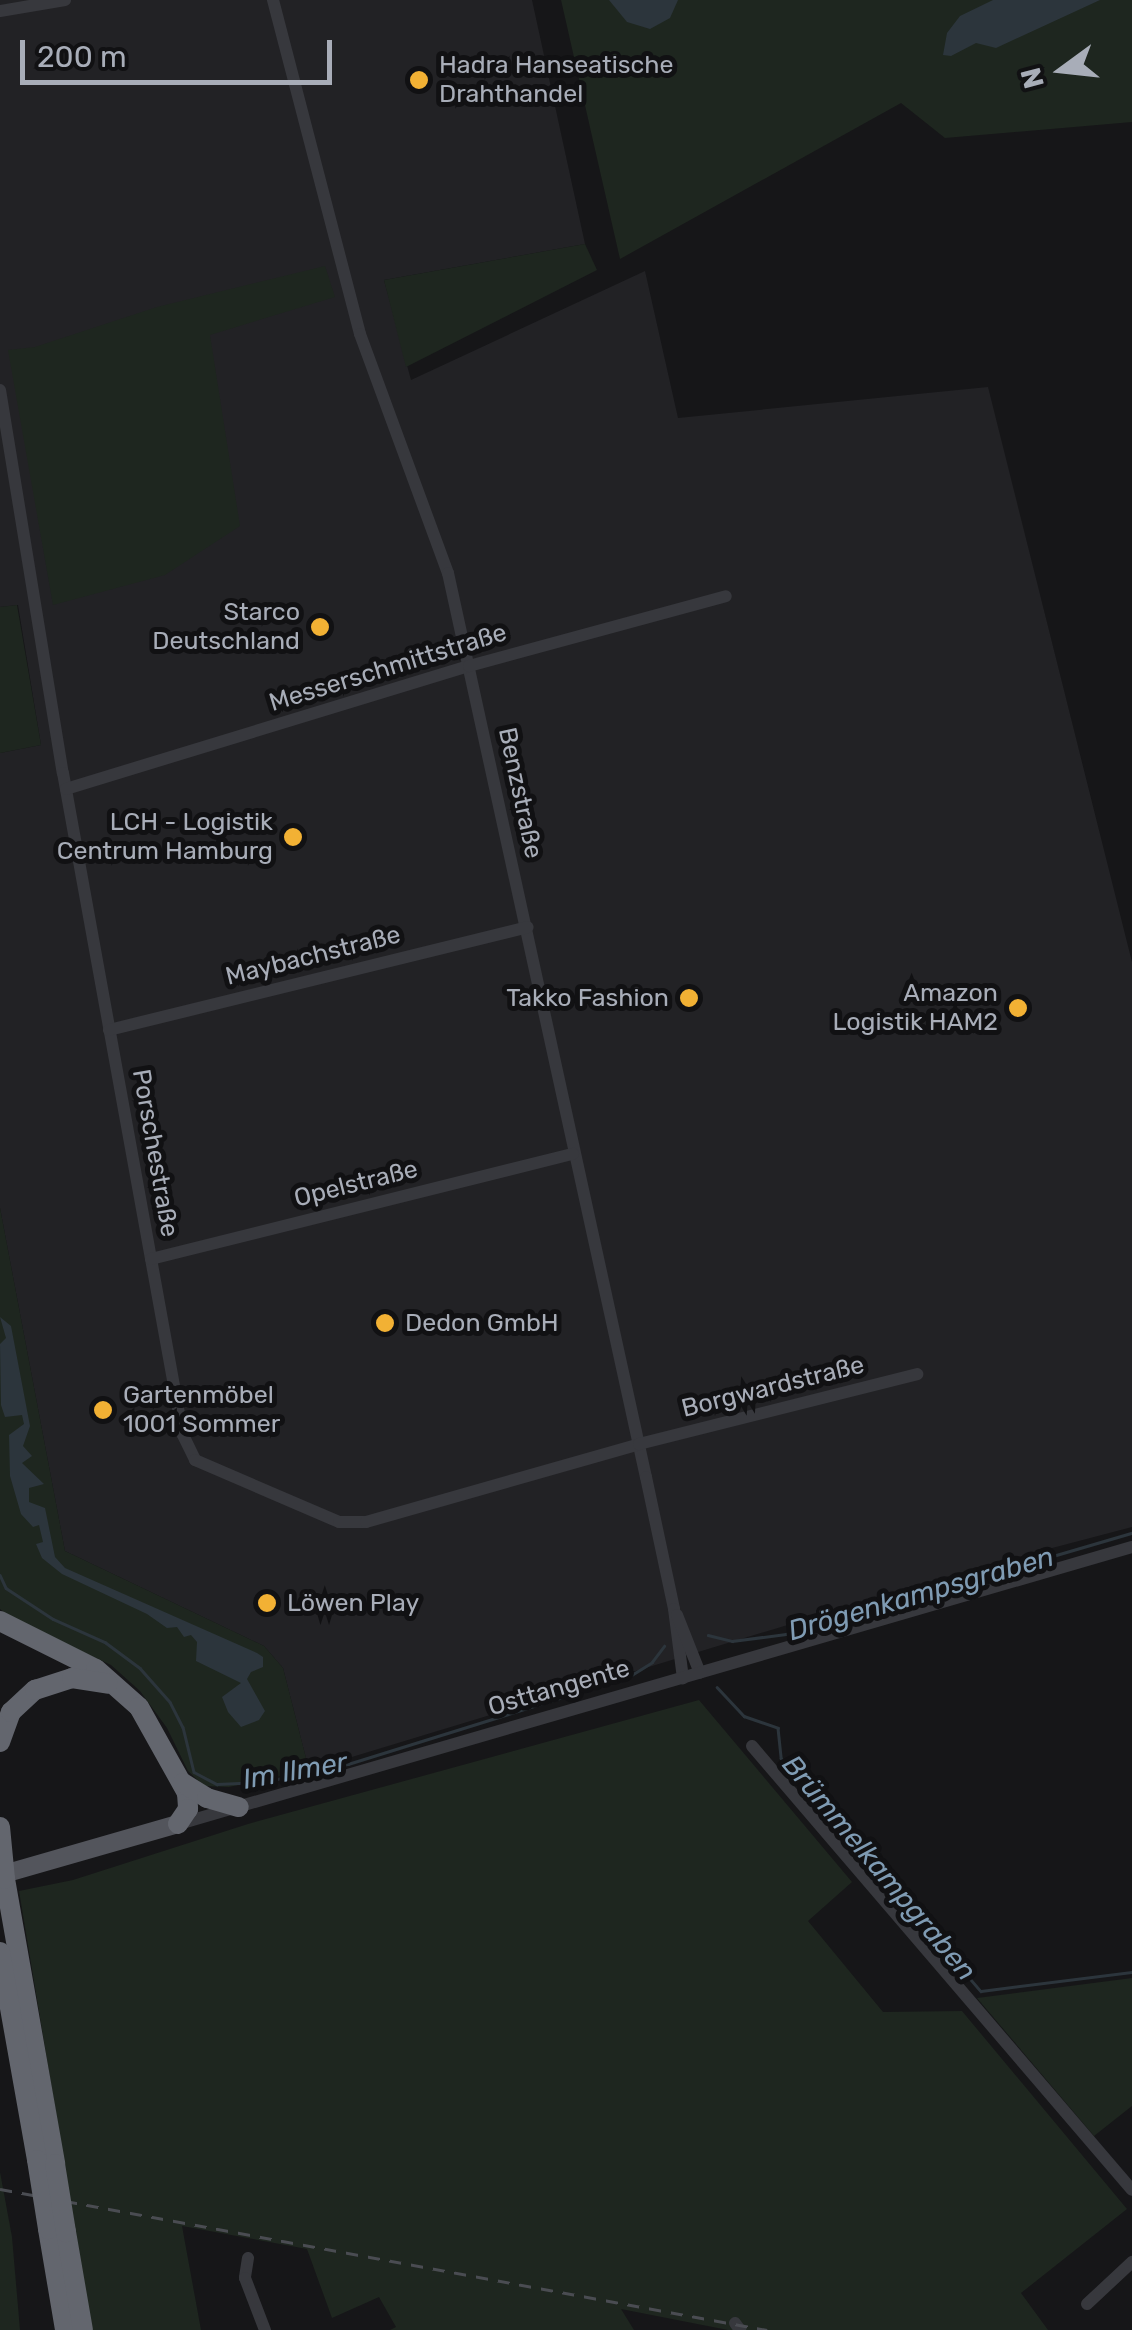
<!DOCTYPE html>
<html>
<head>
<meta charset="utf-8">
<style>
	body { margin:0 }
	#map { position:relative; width:1132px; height:2330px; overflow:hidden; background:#161618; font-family:Rubik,sans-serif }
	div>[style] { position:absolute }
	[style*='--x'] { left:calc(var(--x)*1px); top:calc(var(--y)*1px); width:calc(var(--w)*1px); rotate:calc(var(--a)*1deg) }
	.built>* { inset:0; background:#222225 }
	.green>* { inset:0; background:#1e261f }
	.water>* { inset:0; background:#2c353c }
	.stream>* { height:2.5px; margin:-1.25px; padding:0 1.25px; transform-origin:1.25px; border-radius:1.25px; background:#2c353c }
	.minor>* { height:12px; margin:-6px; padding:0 6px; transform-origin:6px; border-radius:6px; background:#37383d }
	.major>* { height:18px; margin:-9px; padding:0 9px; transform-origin:9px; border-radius:9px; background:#53555c }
	.highway>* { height:20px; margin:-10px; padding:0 10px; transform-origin:10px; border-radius:10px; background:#63666e }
	.rail>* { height:2.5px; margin-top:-1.25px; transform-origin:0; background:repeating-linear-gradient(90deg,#4a4c52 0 12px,transparent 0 22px) }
	.highway-bridge>* { height:20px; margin:-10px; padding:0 10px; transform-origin:10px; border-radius:10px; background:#63666e }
	.dots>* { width:28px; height:28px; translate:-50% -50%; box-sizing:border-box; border:5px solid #111113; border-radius:50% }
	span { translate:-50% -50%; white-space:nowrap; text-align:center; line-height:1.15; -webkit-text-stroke:10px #111113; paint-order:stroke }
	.poi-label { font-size:25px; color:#a8adb8 }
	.left { translate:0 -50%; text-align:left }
	.right { translate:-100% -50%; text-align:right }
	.street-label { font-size:25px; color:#a8adb8 }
	.water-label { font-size:28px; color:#7f9bb3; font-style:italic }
	.north { position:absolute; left:1012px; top:20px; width:100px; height:100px; -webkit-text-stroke:8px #111113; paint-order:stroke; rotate:255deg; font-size:28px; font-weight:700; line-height:40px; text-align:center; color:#a8adb8 }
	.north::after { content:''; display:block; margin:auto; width:35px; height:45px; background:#a8adb8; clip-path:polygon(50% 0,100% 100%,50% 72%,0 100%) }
	.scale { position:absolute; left:20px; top:40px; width:312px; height:45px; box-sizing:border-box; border:5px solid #a8adb8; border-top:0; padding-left:12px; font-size:30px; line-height:35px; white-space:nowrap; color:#a8adb8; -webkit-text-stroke:8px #111113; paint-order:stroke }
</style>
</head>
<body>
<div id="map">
	<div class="built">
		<i style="clip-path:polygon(0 0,532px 0,585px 244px,384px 280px,411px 380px,645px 271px,678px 418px,988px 387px,1132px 962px,1132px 1527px,969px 1570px,309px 1770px,283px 1668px,264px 1646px,65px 1551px,0 1208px,0 753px,41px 745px,18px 605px,0 607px)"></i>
	</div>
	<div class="green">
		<i style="clip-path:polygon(561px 0,1132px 0,1132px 122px,945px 138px,901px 103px,620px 259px)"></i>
		<i style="clip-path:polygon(585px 244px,597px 270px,406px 367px,384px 280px)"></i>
		<i style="clip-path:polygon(325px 266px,335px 297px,210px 335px,240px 526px,165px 575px,53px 605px,8px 350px,35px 347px,157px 307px)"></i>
		<i style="clip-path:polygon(17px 605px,41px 745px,0 753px,0 607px)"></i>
		<i style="clip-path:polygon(0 1208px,65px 1551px,264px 1646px,283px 1668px,309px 1770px,229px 1787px,204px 1786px,188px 1771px,167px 1728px,140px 1691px,111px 1665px,14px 1620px,0 1609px)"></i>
		<i style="clip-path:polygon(699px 1700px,852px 1882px,808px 1921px,883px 2012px,962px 2011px,1127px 2209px,1021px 2293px,1048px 2330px,728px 2330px,621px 2309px,634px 2330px,390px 2330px,396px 2327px,379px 2297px,332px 2318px,307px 2249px,182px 2226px,201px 2330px,92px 2330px,19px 1891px,73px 1880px,248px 1824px)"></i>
		<i style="clip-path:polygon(1132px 1978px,1132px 2106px,1094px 2136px,977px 1998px)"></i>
		<i style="clip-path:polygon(0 2172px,12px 2237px,20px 2330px,0 2330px)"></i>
	</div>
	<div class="water">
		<i style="clip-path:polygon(609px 0,678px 0,670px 18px,650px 29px,627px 22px)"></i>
		<i style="clip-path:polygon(993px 0,1100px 0,996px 48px,976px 43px,951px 56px,943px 55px,947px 33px,960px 16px)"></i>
		<i style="clip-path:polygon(0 1317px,11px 1326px,30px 1426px,23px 1446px,32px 1456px,22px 1463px,44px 1484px,29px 1488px,29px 1502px,45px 1508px,55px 1557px,65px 1568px,257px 1653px,263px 1657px,263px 1667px,251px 1672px,247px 1679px,265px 1711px,259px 1720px,241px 1727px,228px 1712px,222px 1697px,241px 1683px,196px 1661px,197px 1642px,191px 1635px,184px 1637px,177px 1627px,167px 1628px,147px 1614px,62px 1574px,42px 1558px,36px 1544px,43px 1542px,39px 1525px,33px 1527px,21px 1514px,10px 1476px,9px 1435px,24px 1424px,22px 1415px,5px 1417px,1px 1405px,0 1344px,6px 1338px)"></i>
	</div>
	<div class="stream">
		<i style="--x:0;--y:1575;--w:14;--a:65"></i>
		<i style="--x:6;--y:1588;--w:56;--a:33.4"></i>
		<i style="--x:53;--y:1619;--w:57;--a:23.9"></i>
		<i style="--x:105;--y:1642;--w:44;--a:36.6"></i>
		<i style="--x:140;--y:1668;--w:45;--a:48.6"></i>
		<i style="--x:170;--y:1702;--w:28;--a:63"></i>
		<i style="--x:183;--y:1727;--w:46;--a:76.3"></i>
		<i style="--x:194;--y:1772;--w:26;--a:28"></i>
		<i style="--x:217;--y:1784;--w:46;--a:-2.5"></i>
		<i style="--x:263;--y:1782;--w:87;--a:-12"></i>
		<i style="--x:348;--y:1764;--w:295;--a:-17.3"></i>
		<i style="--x:630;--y:1676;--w:26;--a:-32"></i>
		<i style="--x:652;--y:1662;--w:20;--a:-53"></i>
		<i style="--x:708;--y:1635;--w:25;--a:14"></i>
		<i style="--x:732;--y:1641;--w:54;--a:-7.4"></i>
		<i style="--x:786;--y:1634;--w:360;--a:-16.3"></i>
		<i style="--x:717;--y:1687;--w:40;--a:47"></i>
		<i style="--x:744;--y:1716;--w:36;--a:19"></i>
		<i style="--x:778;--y:1728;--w:30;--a:84"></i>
		<i style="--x:781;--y:1758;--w:307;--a:49.4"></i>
		<i style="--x:981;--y:1991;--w:152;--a:-7.2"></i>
	</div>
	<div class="minor">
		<i style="--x:273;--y:0;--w:345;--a:75.4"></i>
		<i style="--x:360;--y:334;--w:255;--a:69.8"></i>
		<i style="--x:448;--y:573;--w:925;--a:77.65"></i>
		<i style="--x:646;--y:1477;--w:135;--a:78"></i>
		<i style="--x:674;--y:1609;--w:70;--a:82.6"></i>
		<i style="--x:0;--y:11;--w:66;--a:-9.6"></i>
		<i style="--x:0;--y:390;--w:388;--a:80.7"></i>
		<i style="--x:63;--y:773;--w:673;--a:79.73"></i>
		<i style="--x:183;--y:1435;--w:28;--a:64"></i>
		<i style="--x:195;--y:1460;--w:157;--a:23.3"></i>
		<i style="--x:339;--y:1522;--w:27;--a:0"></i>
		<i style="--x:366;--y:1522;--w:284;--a:-15.9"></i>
		<i style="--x:639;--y:1444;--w:287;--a:-14.1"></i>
		<i style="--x:66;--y:789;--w:421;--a:-17"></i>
		<i style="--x:469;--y:666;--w:266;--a:-15.2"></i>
		<i style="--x:109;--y:1030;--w:431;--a:-13.8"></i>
		<i style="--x:151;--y:1259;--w:435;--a:-14"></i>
		<i style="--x:677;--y:1615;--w:62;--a:68.4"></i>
		<i style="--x:752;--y:1746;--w:584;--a:49.44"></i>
		<i style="--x:179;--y:1824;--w:992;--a:-16.21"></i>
		<i style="--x:248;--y:2258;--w:20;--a:99"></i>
		<i style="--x:245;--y:2278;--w:56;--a:69"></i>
		<i style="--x:1087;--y:2304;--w:62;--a:-43"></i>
		<i style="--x:735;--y:2323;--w:9;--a:54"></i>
	</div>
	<div class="major">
		<i style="--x:0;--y:1875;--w:185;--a:-16"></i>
	</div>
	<div class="highway">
		<i style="--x:0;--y:1621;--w:107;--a:26.6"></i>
		<i style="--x:96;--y:1669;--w:57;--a:41.5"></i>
		<i style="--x:139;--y:1707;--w:98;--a:60.8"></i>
		<i style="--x:187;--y:1793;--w:16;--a:86"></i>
		<i style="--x:188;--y:1809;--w:18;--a:124"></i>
		<i style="--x:0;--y:1742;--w:32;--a:-70"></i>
		<i style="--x:11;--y:1712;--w:33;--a:-43"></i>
		<i style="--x:35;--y:1690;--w:39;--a:-18"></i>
		<i style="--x:72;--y:1678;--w:36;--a:9"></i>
		<i style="--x:183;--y:1783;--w:28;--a:32"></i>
		<i style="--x:207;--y:1798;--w:33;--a:16"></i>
		<i style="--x:5;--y:1879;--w:289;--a:80"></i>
		<i style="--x:0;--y:1952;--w:211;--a:79.9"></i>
		<i style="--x:48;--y:2229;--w:102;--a:80.4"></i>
		<i style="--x:66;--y:2232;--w:99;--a:80.2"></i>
	</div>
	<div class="rail">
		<i style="--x:0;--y:2189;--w:780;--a:10.42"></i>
	</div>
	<div class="highway-bridge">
		<i style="--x:0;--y:1827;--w:52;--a:84.5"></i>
		<i style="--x:37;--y:2160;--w:70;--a:80.9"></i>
		<i style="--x:55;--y:2164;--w:69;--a:80.8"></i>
	</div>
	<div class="dots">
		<i style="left:419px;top:80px;background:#f2b134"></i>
		<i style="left:320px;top:627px;background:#f2b134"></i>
		<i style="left:293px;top:837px;background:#f2b134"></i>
		<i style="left:689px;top:998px;background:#f2b134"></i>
		<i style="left:1018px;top:1008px;background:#f2b134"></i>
		<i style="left:385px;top:1323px;background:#f2b134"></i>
		<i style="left:103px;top:1410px;background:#f2b134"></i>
		<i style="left:267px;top:1603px;background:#f2b134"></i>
	</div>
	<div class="poi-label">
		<span class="left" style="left:439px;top:80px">Hadra Hanseatische<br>Drahthandel</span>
		<span class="right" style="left:300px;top:627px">Starco<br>Deutschland</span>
		<span class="right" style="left:273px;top:837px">LCH - Logistik<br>Centrum Hamburg</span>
		<span class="right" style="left:998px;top:1008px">Amazon<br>Logistik HAM2</span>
		<span class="right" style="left:669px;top:998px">Takko Fashion</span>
		<span class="left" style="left:405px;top:1323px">Dedon GmbH</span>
		<span class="left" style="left:123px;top:1410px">Gartenmöbel<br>1001 Sommer</span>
		<span class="left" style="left:287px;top:1603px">Löwen Play</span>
	</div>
	<div class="street-label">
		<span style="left:388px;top:668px;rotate:-17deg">Messerschmittstraße</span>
		<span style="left:520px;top:793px;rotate:78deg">Benzstraße</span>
		<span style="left:313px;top:956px;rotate:-14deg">Maybachstraße</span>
		<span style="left:155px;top:1153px;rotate:80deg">Porschestraße</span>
		<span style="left:356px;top:1184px;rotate:-14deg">Opelstraße</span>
		<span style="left:773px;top:1387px;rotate:-14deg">Borgwardstraße</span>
		<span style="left:559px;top:1688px;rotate:-16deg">Osttangente</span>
	</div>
	<div class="water-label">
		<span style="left:921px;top:1594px;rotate:-16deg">Drögenkampsgraben</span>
		<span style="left:295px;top:1771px;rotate:-10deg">Im Ilmer</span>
		<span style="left:879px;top:1868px;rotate:50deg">Brümmelkampgraben</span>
	</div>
	<div class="north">N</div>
	<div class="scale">200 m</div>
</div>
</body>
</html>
